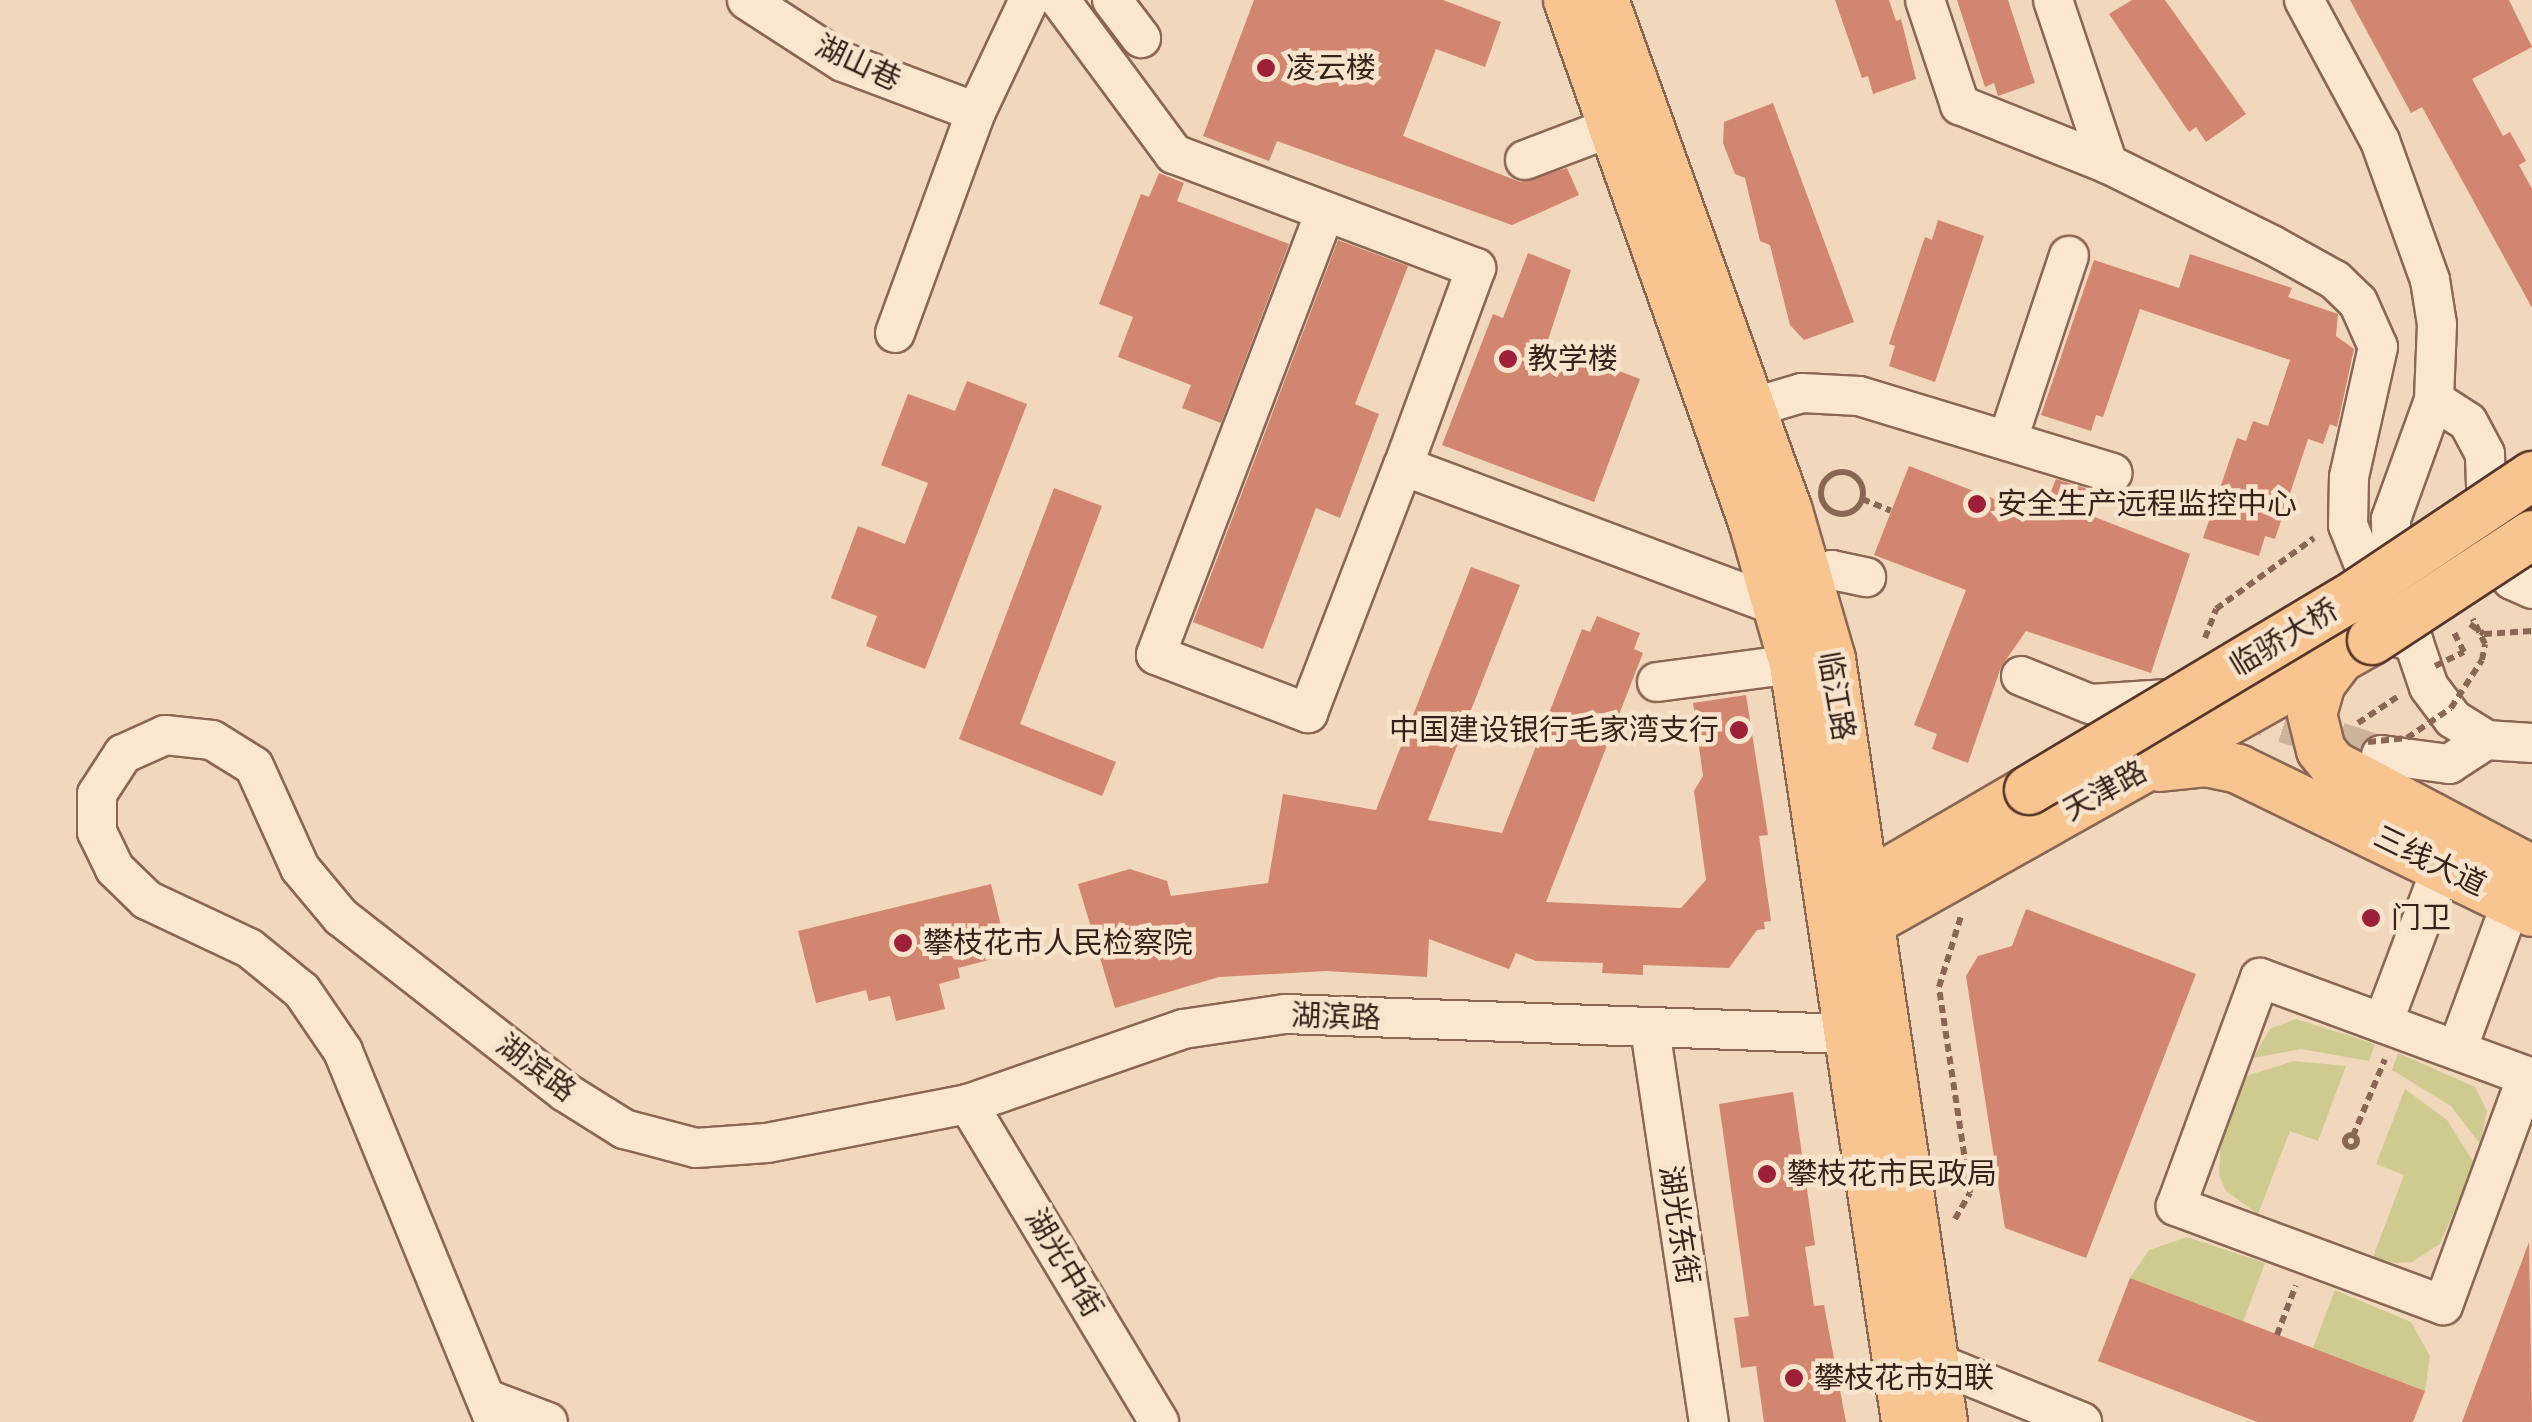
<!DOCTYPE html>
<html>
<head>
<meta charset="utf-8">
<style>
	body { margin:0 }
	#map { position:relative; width:2532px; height:1422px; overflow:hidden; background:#f1d7bc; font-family:"Libre Baskerville","Noto Sans SC",serif }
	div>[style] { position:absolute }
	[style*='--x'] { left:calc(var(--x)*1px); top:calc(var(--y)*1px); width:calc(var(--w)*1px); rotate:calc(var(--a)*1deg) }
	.green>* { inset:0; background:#cfcb90 }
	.building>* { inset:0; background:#d2866f }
	.minor-tunnel>* { height:38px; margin-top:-19px; transform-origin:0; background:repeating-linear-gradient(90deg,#ccb39c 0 38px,transparent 0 57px) }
	.path>* { height:6px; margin-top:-3px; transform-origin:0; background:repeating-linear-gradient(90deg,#8a6754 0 8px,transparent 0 13px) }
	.path>.ring { margin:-3px; padding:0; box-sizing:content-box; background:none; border:6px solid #8a6754; border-radius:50% }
	.roads { filter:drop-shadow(2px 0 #8a6754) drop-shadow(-2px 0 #8a6754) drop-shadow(0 2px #8a6754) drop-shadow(0 -2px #8a6754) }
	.minor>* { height:38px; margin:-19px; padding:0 19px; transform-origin:19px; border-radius:19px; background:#fbe6d0 }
	.major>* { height:48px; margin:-24px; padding:0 24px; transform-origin:24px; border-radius:24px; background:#f8c490 }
	.path-bridge>* { height:6px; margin-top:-3px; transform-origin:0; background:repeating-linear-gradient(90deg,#8a6754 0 8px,transparent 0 13px) }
	.bridges { filter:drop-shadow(2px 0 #563629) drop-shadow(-2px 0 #563629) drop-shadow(0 2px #563629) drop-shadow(0 -2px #563629) }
	.major-bridge>* { height:48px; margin:-24px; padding:0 24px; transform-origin:24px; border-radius:24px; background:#f8c490 }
	.dots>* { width:28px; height:28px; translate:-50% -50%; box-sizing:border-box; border:5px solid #f8e3cc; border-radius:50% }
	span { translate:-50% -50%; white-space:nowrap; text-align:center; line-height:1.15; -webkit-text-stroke:9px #f8e3cc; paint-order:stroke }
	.street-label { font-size:30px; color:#37231a }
	.poi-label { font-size:30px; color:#37231a }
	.left { translate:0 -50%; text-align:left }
	.right { translate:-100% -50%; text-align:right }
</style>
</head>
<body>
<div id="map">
	<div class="green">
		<i style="clip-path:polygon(2296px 1019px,2375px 1044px,2369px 1061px,2301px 1049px,2253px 1058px,2270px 1029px)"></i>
		<i style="clip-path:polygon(2398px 1053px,2475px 1087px,2487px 1111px,2480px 1144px,2451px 1106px,2392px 1070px)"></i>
		<i style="clip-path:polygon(2294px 1061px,2346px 1066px,2318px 1141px,2290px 1131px,2258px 1214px,2226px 1191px,2219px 1175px,2221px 1143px,2246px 1076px)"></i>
		<i style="clip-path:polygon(2405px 1089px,2447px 1120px,2474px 1163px,2440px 1244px,2412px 1262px,2394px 1263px,2373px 1257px,2404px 1175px,2376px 1164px)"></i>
		<i style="clip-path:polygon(2187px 1237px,2265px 1263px,2243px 1322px,2130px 1278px,2149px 1250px)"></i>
		<i style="clip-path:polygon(2335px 1290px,2411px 1322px,2430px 1356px,2425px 1391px,2313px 1348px)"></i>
	</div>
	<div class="building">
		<i style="clip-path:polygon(1254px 0,1443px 0,1501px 22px,1485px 67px,1436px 49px,1403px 136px,1520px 182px,1567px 168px,1579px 195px,1512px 225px,1277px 141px,1269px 161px,1203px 136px)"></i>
		<i style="clip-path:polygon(1835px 0,1889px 0,1896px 21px,1901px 19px,1916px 79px,1873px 94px,1868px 76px,1862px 78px)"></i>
		<i style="clip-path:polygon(1957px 0,2008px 0,2035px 83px,1998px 96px,1994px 83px,1985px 87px)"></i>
		<i style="clip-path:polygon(2132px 0,2165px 0,2246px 114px,2206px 142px,2196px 127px,2189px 132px,2109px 14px)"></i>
		<i style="clip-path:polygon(2350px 0,2509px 0,2532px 47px,2472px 79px,2503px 136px,2510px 132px,2526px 161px,2519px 165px,2532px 189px,2532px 308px,2422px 107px,2411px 113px)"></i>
		<i style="clip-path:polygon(1773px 103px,1854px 322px,1804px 340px,1790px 325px,1770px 245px,1760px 241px,1745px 178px,1735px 174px,1723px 143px,1724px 122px)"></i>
		<i style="clip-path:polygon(1159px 173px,1184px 183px,1177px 201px,1289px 244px,1221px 423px,1182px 408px,1191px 385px,1118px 357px,1133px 317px,1099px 304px,1141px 194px,1149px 197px)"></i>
		<i style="clip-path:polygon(1938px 220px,1984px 236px,1935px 382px,1889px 366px,1895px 346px,1889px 344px,1925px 237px,1932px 240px)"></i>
		<i style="clip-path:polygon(1338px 240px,1408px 266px,1355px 404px,1379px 414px,1340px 518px,1316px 508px,1263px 649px,1193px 622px)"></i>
		<i style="clip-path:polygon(1528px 253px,1571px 270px,1547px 343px,1640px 379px,1594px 502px,1442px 445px,1493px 314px,1503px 318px)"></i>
		<i style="clip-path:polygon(2190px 254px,2292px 288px,2288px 297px,2338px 314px,2336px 336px,2354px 349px,2337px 427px,2330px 424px,2323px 444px,2308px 439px,2275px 539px,2265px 536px,2259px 556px,2203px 538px,2237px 438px,2246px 441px,2253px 421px,2268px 426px,2290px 360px,2140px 309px,2103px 417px,2096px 415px,2091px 431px,2041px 415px,2094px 260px,2179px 288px)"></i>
		<i style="clip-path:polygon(967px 381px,1027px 404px,925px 669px,866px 646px,877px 616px,831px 598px,858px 526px,905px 544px,928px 483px,881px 465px,908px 394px,955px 411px)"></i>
		<i style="clip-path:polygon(1909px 466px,2041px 517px,2056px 479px,2088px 489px,2079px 511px,2190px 554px,2151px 673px,2026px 631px,2001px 667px,1968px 763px,1932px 749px,1937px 734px,1914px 725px,1966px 590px,1874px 555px)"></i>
		<i style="clip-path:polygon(1054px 488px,1102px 506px,1020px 724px,1116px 762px,1102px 796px,959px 739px)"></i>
		<i style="clip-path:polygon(1471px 567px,1520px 585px,1428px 820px,1502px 833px,1582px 629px,1590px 632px,1597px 616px,1640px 633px,1634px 649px,1643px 653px,1546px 902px,1681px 908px,1706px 880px,1694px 791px,1703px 776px,1693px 703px,1746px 695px,1768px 835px,1759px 836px,1771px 921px,1764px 922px,1765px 929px,1757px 930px,1729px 968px,1643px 965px,1643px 975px,1602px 973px,1603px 963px,1536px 961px,1516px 953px,1509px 969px,1429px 939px,1427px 977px,1326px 971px,1219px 977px,1115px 1008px,1078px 884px,1130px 869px,1167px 881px,1171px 896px,1268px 883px,1283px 794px,1376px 810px)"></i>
		<i style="clip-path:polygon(991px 884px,1008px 955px,958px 968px,960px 978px,939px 984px,945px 1009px,896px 1021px,890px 996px,869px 1001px,866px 990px,816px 1003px,798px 931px)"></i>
		<i style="clip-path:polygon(2026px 909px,2196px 974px,2086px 1258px,2005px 1228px,1966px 976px,1978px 956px,2012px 946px)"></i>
		<i style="clip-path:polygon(1793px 1092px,1815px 1245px,1805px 1247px,1814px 1306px,1824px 1305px,1846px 1422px,1764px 1422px,1756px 1366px,1741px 1368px,1734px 1318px,1749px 1316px,1719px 1104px)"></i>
		<i style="clip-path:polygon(2529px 1242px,2532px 1422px,2462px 1422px)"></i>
		<i style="clip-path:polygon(2130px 1278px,2425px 1391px,2413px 1422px,2257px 1422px,2098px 1361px)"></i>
	</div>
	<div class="minor-tunnel">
		<i style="--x:2230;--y:706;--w:159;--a:18"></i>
	</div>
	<div class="path">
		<i class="ring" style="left:1821px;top:472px;width:36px;height:36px"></i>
		<i style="--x:1862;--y:499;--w:31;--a:22"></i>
		<i style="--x:2470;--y:624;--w:17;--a:36"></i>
		<i style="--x:2484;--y:634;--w:48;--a:-3.6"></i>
		<i style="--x:2205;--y:638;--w:31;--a:-69"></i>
		<i style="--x:2216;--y:609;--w:121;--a:-35.9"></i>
		<i style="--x:2358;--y:723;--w:47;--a:-33.7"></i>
		<i class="ring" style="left:2345px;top:1135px;width:6px;height:6px"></i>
		<i style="--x:2353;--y:1136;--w:83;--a:-67.4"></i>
		<i style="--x:1955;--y:1219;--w:30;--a:-60"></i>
		<i style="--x:1970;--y:1193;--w:208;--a:-98.6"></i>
		<i style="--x:1939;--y:987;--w:74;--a:-72.8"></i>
		<i style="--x:2277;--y:1335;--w:53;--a:-69.2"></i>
	</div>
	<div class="roads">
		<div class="minor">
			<i style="--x:747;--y:0;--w:114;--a:32.9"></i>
			<i style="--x:843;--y:62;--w:142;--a:20.6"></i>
			<i style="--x:1060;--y:0;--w:192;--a:53.5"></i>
			<i style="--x:1174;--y:154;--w:323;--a:20.7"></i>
			<i style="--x:1476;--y:268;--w:211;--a:110.2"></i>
			<i style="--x:1403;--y:466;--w:400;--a:20.5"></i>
			<i style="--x:1112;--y:0;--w:48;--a:52.7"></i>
			<i style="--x:1925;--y:0;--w:111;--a:71.6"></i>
			<i style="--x:1960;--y:105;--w:159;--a:21.7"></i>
			<i style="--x:2108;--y:164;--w:183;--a:26.3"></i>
			<i style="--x:2272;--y:245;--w:72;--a:29.1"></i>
			<i style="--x:2335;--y:280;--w:32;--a:44"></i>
			<i style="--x:2358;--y:302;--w:49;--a:66"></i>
			<i style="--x:2378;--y:347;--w:133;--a:102.6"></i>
			<i style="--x:2349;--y:477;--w:48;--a:91.2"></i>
			<i style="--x:2348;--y:525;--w:118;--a:68.2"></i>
			<i style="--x:2392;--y:635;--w:23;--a:20"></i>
			<i style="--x:2053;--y:0;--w:173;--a:71.5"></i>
			<i style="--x:2304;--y:0;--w:160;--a:61.7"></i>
			<i style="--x:2380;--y:141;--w:148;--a:70.2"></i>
			<i style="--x:2430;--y:280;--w:45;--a:81"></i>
			<i style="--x:2437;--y:324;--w:76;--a:92.3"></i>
			<i style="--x:2434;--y:400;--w:127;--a:109.9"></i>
			<i style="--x:2391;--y:519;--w:39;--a:89"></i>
			<i style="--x:2392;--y:558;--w:88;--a:75.5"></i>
			<i style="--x:2414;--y:643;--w:46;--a:71.2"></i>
			<i style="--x:2429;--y:687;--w:40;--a:53"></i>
			<i style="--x:2453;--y:719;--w:39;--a:32"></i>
			<i style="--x:2486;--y:740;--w:46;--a:3.7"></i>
			<i style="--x:1525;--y:160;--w:93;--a:-20.8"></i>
			<i style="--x:1325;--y:212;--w:474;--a:110.9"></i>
			<i style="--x:1156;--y:655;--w:163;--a:20.9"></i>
			<i style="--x:1308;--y:713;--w:265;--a:-69"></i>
			<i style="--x:895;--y:333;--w:235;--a:-69.9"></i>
			<i style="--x:976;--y:112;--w:124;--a:-64.7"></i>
			<i style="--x:2434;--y:400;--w:40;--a:32.9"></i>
			<i style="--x:2468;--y:422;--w:36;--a:62"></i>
			<i style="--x:2485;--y:454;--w:98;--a:88.2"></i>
			<i style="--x:2488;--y:552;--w:37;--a:49"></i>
			<i style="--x:2512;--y:580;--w:22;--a:24"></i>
			<i style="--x:1751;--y:408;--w:53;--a:-16.4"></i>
			<i style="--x:1802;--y:393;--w:57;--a:3"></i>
			<i style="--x:1859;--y:396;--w:265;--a:16.9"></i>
			<i style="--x:2008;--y:439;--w:193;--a:-71.6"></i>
			<i style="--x:1781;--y:581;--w:52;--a:-12.2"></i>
			<i style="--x:1832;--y:570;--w:35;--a:12"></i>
			<i style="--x:2021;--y:676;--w:74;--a:22.1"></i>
			<i style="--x:2090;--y:704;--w:93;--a:-3.7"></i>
			<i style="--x:1657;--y:682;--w:138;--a:-7.5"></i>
			<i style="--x:2381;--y:755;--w:69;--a:7.5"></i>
			<i style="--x:2449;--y:764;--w:44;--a:-33"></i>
			<i style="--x:2260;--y:978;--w:284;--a:20.2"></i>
			<i style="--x:2527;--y:1076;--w:244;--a:110.1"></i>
			<i style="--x:2443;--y:1305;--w:285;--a:-159.7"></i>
			<i style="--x:2176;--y:1206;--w:243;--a:-69.8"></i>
			<i style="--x:2383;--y:1023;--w:193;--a:-69.4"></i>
			<i style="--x:1650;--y:1029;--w:397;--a:81.5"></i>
			<i style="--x:2457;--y:1050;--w:182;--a:-69.8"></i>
			<i style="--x:968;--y:1104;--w:371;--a:59"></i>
			<i style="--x:1910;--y:1365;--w:24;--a:-7"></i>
			<i style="--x:1934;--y:1362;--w:160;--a:22.1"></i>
			<i style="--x:487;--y:1399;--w:65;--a:20.7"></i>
			<i style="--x:495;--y:1422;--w:401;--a:-112.3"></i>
			<i style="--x:343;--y:1051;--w:73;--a:-124.3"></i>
			<i style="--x:302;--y:991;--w:68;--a:-140.9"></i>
			<i style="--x:249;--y:948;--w:113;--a:-154.8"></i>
			<i style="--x:147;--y:900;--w:45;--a:-135.9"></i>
			<i style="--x:115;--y:869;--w:41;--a:-115.9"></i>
			<i style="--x:97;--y:832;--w:38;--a:-90"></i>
			<i style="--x:97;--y:794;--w:48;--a:-57"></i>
			<i style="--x:123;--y:754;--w:46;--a:-24.3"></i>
			<i style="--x:165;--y:735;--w:47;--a:6.1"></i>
			<i style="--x:212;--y:740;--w:49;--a:31.8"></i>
			<i style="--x:254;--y:766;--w:112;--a:65.7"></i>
			<i style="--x:300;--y:868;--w:64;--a:50.1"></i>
			<i style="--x:341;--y:917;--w:284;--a:38"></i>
			<i style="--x:565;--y:1092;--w:70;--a:32.1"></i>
			<i style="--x:624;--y:1129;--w:74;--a:14.8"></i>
			<i style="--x:696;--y:1148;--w:71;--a:-4"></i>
			<i style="--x:767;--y:1143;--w:205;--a:-11"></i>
			<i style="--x:968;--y:1104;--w:228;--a:-19.2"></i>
			<i style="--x:1183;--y:1029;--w:103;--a:-8.4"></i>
			<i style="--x:1285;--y:1014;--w:590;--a:2.04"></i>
		</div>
		<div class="major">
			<i style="--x:1568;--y:0;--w:554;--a:70.49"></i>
			<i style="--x:1753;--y:522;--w:148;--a:73.9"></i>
			<i style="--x:1794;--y:664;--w:766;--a:81.59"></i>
			<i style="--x:1604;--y:0;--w:543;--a:70.2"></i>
			<i style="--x:1788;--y:511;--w:154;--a:73.8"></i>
			<i style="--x:1831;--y:659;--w:771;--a:81.65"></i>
			<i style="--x:2337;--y:662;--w:26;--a:127"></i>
			<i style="--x:2321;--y:683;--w:32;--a:106"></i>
			<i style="--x:2312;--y:714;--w:37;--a:76"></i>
			<i style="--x:2321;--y:750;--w:19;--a:51"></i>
			<i style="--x:2333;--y:765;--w:225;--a:27.8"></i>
			<i style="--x:2160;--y:767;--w:46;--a:-6.2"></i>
			<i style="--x:2206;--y:762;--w:33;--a:12"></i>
			<i style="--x:2238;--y:769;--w:327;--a:25.9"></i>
			<i style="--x:1842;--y:899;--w:216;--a:-30.2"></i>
			<i style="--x:1845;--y:936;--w:604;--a:-29.32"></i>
		</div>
	</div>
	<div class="path-bridge">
		<i style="--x:2435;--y:666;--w:32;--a:-26"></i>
		<i style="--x:2464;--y:652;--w:22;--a:-117"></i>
		<i style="--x:2368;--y:742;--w:39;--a:-6"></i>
		<i style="--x:2407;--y:738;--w:53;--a:-34.3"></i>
		<i style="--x:2451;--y:708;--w:57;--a:-57.1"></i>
		<i style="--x:2482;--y:660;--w:16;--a:-79"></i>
		<i style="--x:2485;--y:644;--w:28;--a:-116"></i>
	</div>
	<div class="bridges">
		<div class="major-bridge">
			<i style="--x:2372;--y:640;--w:191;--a:-33.3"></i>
			<i style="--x:2029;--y:790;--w:370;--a:-30.9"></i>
			<i style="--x:2347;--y:600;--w:223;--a:-33.8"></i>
		</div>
	</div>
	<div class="dots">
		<i style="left:1266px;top:68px;background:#9d2038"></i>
		<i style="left:1508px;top:359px;background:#9d2038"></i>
		<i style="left:1977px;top:504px;background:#9d2038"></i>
		<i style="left:1739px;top:730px;background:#9d2038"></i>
		<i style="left:2371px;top:918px;background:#9d2038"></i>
		<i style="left:903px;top:943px;background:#9d2038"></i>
		<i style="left:1767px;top:1174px;background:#9d2038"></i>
		<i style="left:1794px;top:1378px;background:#9d2038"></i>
	</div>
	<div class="street-label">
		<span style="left:858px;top:63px;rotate:25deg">湖山巷</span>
		<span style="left:2284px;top:638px;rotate:-31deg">临骄大桥</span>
		<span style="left:1836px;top:696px;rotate:80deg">临江路</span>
		<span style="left:2105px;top:791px;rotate:-29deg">天津路</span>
		<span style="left:2430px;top:861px;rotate:26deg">三线大道</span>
		<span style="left:1336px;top:1017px;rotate:2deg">湖滨路</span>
		<span style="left:536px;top:1068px;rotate:37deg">湖滨路</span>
		<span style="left:1679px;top:1225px;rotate:81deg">湖光东街</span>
		<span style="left:1064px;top:1263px;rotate:59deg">湖光中街</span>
	</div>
	<div class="poi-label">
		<span class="left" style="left:1286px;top:68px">凌云楼</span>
		<span class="left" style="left:1528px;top:359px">教学楼</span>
		<span class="left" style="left:1997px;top:504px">安全生产远程监控中心</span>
		<span class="right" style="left:1719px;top:730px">中国建设银行毛家湾支行</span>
		<span class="left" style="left:2391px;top:918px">门卫</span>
		<span class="left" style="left:923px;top:943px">攀枝花市人民检察院</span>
		<span class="left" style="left:1787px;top:1174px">攀枝花市民政局</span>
		<span class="left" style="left:1814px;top:1378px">攀枝花市妇联</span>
	</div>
</div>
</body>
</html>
